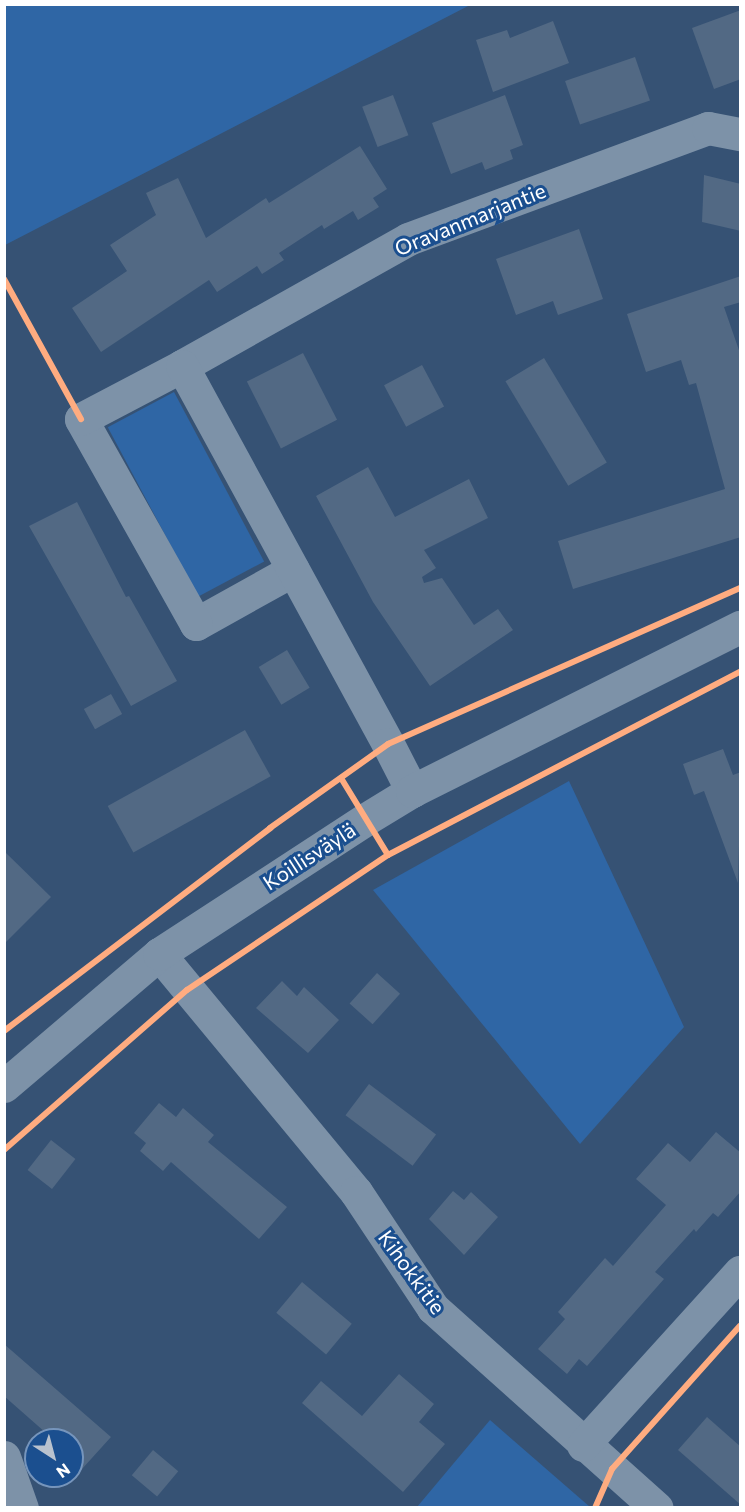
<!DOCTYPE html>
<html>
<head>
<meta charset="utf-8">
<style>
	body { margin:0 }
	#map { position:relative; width:745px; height:1512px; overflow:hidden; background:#365274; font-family:Commissioner,sans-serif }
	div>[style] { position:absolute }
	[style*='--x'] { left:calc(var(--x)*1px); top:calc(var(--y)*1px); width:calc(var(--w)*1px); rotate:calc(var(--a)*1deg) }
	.green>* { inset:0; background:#2f66a5; transform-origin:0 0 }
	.building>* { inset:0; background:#526984; transform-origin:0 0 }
	.minor>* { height:33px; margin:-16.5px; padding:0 16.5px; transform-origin:16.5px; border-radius:16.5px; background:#7d92a8 }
	.cycleway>* { height:6px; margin:-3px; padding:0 3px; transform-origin:3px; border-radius:3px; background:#ffac80 }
	span { translate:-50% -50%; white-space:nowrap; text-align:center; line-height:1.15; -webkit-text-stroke:6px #1b4f8f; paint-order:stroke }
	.street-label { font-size:21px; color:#fff }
	.frame { position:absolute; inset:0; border:6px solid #fff; pointer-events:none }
	.north { position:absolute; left:24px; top:1428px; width:60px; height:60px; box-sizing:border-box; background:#1b4f8f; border:2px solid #7695bc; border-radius:50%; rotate:144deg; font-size:16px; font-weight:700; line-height:24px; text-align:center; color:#fff }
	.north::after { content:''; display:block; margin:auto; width:21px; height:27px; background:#b9c2ce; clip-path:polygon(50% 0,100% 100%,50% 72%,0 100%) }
</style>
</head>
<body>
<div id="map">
	<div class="green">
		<i style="clip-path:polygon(5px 4px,470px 4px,470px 5px,5px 245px)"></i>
		<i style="left:174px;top:392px;width:192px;height:75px;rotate:62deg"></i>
		<i style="clip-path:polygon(569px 781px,684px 1027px,580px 1144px,373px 890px)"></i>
		<i style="clip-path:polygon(490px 1420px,590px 1507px,417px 1507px)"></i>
	</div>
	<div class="building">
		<i style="clip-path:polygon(741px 10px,741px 79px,714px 89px,692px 28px)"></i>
		<i style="clip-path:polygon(553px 21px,569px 63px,493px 92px,476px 40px,507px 30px,510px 38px)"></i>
		<i style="left:635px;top:57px;width:46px;height:74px;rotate:71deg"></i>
		<i style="left:393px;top:95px;width:43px;height:33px;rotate:69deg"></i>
		<i style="clip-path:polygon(505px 95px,523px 145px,510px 150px,513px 159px,485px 170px,482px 162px,451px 174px,432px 123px)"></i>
		<i style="clip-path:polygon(360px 146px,387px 189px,373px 198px,379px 207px,358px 220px,353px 211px,324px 229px,322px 225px,279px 253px,284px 260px,262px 274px,257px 266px,217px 292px,209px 280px,101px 352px,72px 308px,127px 271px,110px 245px,156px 215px,146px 193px,178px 178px,206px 238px,266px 198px,269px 203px)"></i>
		<i style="clip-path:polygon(704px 175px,741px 184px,741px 231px,702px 222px)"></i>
		<i style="clip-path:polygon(579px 229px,603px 299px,558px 315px,553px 301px,516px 315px,496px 259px)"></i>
		<i style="clip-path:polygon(741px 276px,741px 302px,724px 307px,741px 356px,741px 537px,573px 589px,558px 541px,725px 489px,696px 383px,689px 385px,681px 360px,646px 372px,627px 314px)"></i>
		<i style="left:303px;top:353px;width:75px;height:63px;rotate:63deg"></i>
		<i style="left:544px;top:358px;width:122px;height:45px;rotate:59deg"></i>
		<i style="left:422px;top:365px;width:47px;height:43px;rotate:62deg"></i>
		<i style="clip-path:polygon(368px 467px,395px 517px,469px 479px,488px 518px,424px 550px,436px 568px,422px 577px,424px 583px,442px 578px,474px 625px,498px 609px,513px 630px,430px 686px,373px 602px,316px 496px)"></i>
		<i style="clip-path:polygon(77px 502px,126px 597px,129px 596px,177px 681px,131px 706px,29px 526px)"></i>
		<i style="left:287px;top:650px;width:44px;height:33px;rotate:59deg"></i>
		<i style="left:111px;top:694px;width:23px;height:31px;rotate:61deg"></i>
		<i style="left:245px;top:730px;width:53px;height:157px;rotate:61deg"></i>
		<i style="clip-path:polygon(723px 749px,733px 775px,741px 772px,738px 883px,704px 791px,694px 795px,683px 764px)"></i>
		<i style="clip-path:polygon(4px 851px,51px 897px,4px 944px)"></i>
		<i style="left:377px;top:973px;width:31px;height:41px;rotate:42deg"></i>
		<i style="clip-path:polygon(282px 981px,297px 996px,304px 987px,339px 1020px,308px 1053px,256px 1008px)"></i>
		<i style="left:369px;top:1084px;width:84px;height:39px;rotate:37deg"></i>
		<i style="clip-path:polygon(159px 1103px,176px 1117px,183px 1108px,214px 1135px,208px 1142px,287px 1207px,259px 1239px,171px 1162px,163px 1171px,140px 1151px,146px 1143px,134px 1133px)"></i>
		<i style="clip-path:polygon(716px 1132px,741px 1153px,741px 1191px,718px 1217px,713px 1213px,696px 1232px,694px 1229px,655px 1272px,664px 1279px,587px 1366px,579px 1359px,567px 1374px,538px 1349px,565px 1319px,558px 1312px,605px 1258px,613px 1266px,666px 1205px,636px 1179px,668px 1143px,690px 1162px)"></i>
		<i style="left:51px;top:1140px;width:31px;height:38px;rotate:38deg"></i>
		<i style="clip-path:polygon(453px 1191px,464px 1200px,471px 1192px,498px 1217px,464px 1255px,429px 1219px)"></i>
		<i style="left:302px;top:1282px;width:65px;height:40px;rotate:40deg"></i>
		<i style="clip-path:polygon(4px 1344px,111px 1437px,72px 1480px,72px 1440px,54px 1440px,4px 1396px)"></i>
		<i style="clip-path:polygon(399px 1374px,434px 1404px,419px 1422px,445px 1444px,403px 1492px,302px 1403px,321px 1381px,362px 1416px)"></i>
		<i style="clip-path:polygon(707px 1417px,741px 1447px,741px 1505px,678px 1450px)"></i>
		<i style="left:153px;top:1450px;width:33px;height:33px;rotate:40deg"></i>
	</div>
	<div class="minor">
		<i style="--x:182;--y:366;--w:259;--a:-29.3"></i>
		<i style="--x:408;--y:239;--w:320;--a:-20.3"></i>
		<i style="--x:708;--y:128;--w:33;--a:11"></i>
		<i style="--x:293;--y:570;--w:111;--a:150.9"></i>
		<i style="--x:196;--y:624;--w:235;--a:-119.3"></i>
		<i style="--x:81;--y:419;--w:114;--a:-27.7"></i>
		<i style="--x:182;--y:366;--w:430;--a:61.4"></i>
		<i style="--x:388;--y:744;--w:53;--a:62.9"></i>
		<i style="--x:159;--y:954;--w:309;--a:50.4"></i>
		<i style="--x:356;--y:1192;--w:139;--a:56.4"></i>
		<i style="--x:433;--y:1308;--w:300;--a:41.8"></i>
		<i style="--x:4;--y:1086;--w:204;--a:-40.4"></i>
		<i style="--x:159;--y:954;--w:247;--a:-33.1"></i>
		<i style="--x:366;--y:819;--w:54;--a:-31.3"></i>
		<i style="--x:412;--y:791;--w:367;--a:-26.6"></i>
		<i style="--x:583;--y:1445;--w:234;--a:-47.8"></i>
		<i style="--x:4;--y:1457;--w:54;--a:70.6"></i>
	</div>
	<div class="cycleway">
		<i style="--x:4;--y:279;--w:160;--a:61.2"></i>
		<i style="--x:341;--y:778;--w:90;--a:58.6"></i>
		<i style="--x:4;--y:1031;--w:335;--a:-37.3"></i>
		<i style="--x:270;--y:828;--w:145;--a:-35.4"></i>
		<i style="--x:388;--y:744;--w:385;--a:-23.9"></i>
		<i style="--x:4;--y:1150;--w:243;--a:-41.2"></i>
		<i style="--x:187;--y:990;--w:242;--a:-33.9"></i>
		<i style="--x:388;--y:855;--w:397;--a:-27.5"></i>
		<i style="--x:595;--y:1508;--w:43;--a:-66.4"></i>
		<i style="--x:612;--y:1469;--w:192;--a:-48.2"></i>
	</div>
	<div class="street-label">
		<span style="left:470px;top:219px;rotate:-22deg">Oravanmarjantie</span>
		<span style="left:309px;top:856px;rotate:-33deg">Koillisväylä</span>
		<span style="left:412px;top:1272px;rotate:54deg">Kihokkitie</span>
	</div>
	<div class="frame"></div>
	<div class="north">N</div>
</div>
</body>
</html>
